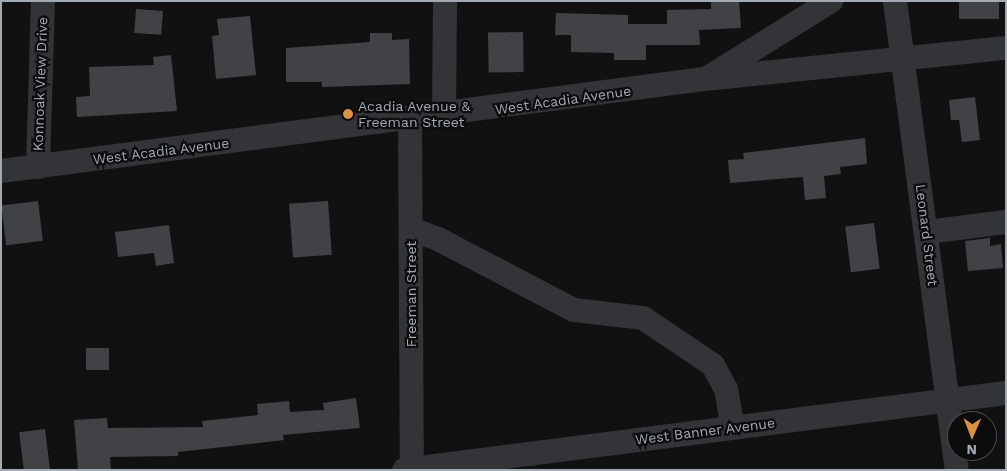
<!DOCTYPE html>
<html>
<head>
<meta charset="utf-8">
<style>
	body { margin:0 }
	#map { position:relative; width:1007px; height:471px; overflow:hidden; background:#111112; font-family:"Work Sans",sans-serif }
	div>[style] { position:absolute }
	[style*='--x'] { left:calc(var(--x)*1px); top:calc(var(--y)*1px); width:calc(var(--w)*1px); rotate:calc(var(--a)*1deg) }
	.building>* { inset:0; background:#404245; transform-origin:0 0 }
	.minor>* { height:24px; margin:-12px; padding:0 12px; transform-origin:12px; border-radius:12px; background:#333437 }
	.dots>* { width:14px; height:14px; translate:-50% -50%; box-sizing:border-box; border:2px solid #0c0c0d; border-radius:50% }
	span { translate:-50% -50%; white-space:nowrap; text-align:center; line-height:1.15; -webkit-text-stroke:4.5px #0c0c0d; paint-order:stroke }
	.street-label { font-size:14px; color:#a4aab2 }
	.poi-label { font-size:14px; color:#a4aab2 }
	.left { translate:0 -50%; text-align:left }
	.frame { position:absolute; inset:0; border:2px solid #a4aab2; pointer-events:none }
	.north { position:absolute; left:947px; top:411px; width:50px; height:50px; box-sizing:border-box; background:#0c0c0d; border:1px solid #494b4f; border-radius:50%; rotate:181deg; font-size:14px; font-weight:700; line-height:20px; text-align:center; color:#a4aab2 }
	.north::after { content:''; display:block; margin:auto; width:18px; height:22px; background:#dd903e; clip-path:polygon(50% 0,100% 100%,50% 72%,0 100%) }
</style>
</head>
<body>
<div id="map">
	<div class="building">
		<i style="clip-path:polygon(711px 1px,739px 1px,741px 28px,699px 30px,700px 45px,646px 45px,646px 60px,614px 60px,614px 53px,571px 52px,571px 35px,555px 35px,556px 13px,628px 15px,628px 24px,667px 24px,667px 10px,711px 9px)"></i>
		<i style="left:959px;top:1px;width:40px;height:18px"></i>
		<i style="left:136px;top:9px;width:27px;height:24px;rotate:4deg"></i>
		<i style="clip-path:polygon(250px 16px,256px 75px,216px 79px,212px 36px,219px 35px,217px 19px)"></i>
		<i style="left:523px;top:32px;width:40px;height:35px;rotate:89deg"></i>
		<i style="clip-path:polygon(370px 33px,392px 33px,392px 40px,409px 39px,410px 84px,322px 87px,322px 82px,286px 82px,286px 48px,370px 42px)"></i>
		<i style="clip-path:polygon(171px 55px,177px 111px,77px 117px,76px 97px,90px 96px,89px 67px,154px 65px,153px 57px)"></i>
		<i style="clip-path:polygon(975px 97px,980px 140px,962px 142px,959px 120px,951px 120px,949px 100px)"></i>
		<i style="clip-path:polygon(865px 138px,867px 164px,840px 167px,841px 174px,824px 176px,826px 198px,805px 200px,803px 177px,730px 183px,728px 160px,744px 159px,743px 153px)"></i>
		<i style="left:38px;top:201px;width:40px;height:37px;rotate:83deg"></i>
		<i style="left:328px;top:201px;width:54px;height:39px;rotate:86deg"></i>
		<i style="left:874px;top:223px;width:46px;height:29px;rotate:83deg"></i>
		<i style="clip-path:polygon(169px 225px,174px 263px,156px 266px,154px 253px,118px 257px,115px 232px)"></i>
		<i style="clip-path:polygon(990px 238px,990px 246px,1001px 244px,1003px 268px,968px 271px,965px 241px)"></i>
		<i style="left:86px;top:348px;width:23px;height:22px"></i>
		<i style="clip-path:polygon(356px 398px,360px 428px,283px 435px,284px 440px,178px 452px,178px 456px,110px 457px,111px 470px,78px 470px,74px 420px,107px 418px,108px 428px,203px 427px,202px 421px,258px 415px,257px 404px,289px 401px,290px 412px,324px 410px,323px 403px)"></i>
		<i style="left:45px;top:429px;width:41px;height:26px;rotate:83deg"></i>
	</div>
	<div class="minor">
		<i style="--x:895;--y:1;--w:473;--a:82.5"></i>
		<i style="--x:709;--y:77;--w:144;--a:-31.9"></i>
		<i style="--x:444;--y:116;--w:115;--a:-89.5"></i>
		<i style="--x:410;--y:120;--w:349;--a:89.7"></i>
		<i style="--x:38;--y:167;--w:166;--a:-88.3"></i>
		<i style="--x:1;--y:171;--w:710;--a:-7.45"></i>
		<i style="--x:705;--y:79;--w:303;--a:-5.9"></i>
		<i style="--x:411;--y:229;--w:29;--a:20"></i>
		<i style="--x:438;--y:239;--w:153;--a:27.6"></i>
		<i style="--x:574;--y:310;--w:69;--a:6.6"></i>
		<i style="--x:643;--y:318;--w:84;--a:33.9"></i>
		<i style="--x:713;--y:365;--w:27;--a:62"></i>
		<i style="--x:726;--y:389;--w:39;--a:80"></i>
		<i style="--x:927;--y:232;--w:80;--a:-7.2"></i>
		<i style="--x:404;--y:470;--w:607;--a:-7.29"></i>
	</div>
	<div class="dots">
		<i style="left:348px;top:114px;background:#dd903e"></i>
	</div>
	<div class="street-label">
		<span style="left:40px;top:84px;rotate:-88deg">Konnoak View Drive</span>
		<span style="left:563px;top:100px;rotate:-8deg">West Acadia Avenue</span>
		<span style="left:161px;top:151px;rotate:-7deg">West Acadia Avenue</span>
		<span style="left:927px;top:235px;rotate:83deg">Leonard Street</span>
		<span style="left:411px;top:294px;rotate:-90deg">Freeman Street</span>
		<span style="left:705px;top:431px;rotate:-7deg">West Banner Avenue</span>
	</div>
	<div class="poi-label">
		<span class="left" style="left:358px;top:114px">Acadia Avenue &amp;<br>Freeman Street</span>
	</div>
	<div class="frame"></div>
	<div class="north">N</div>
</div>
</body>
</html>
